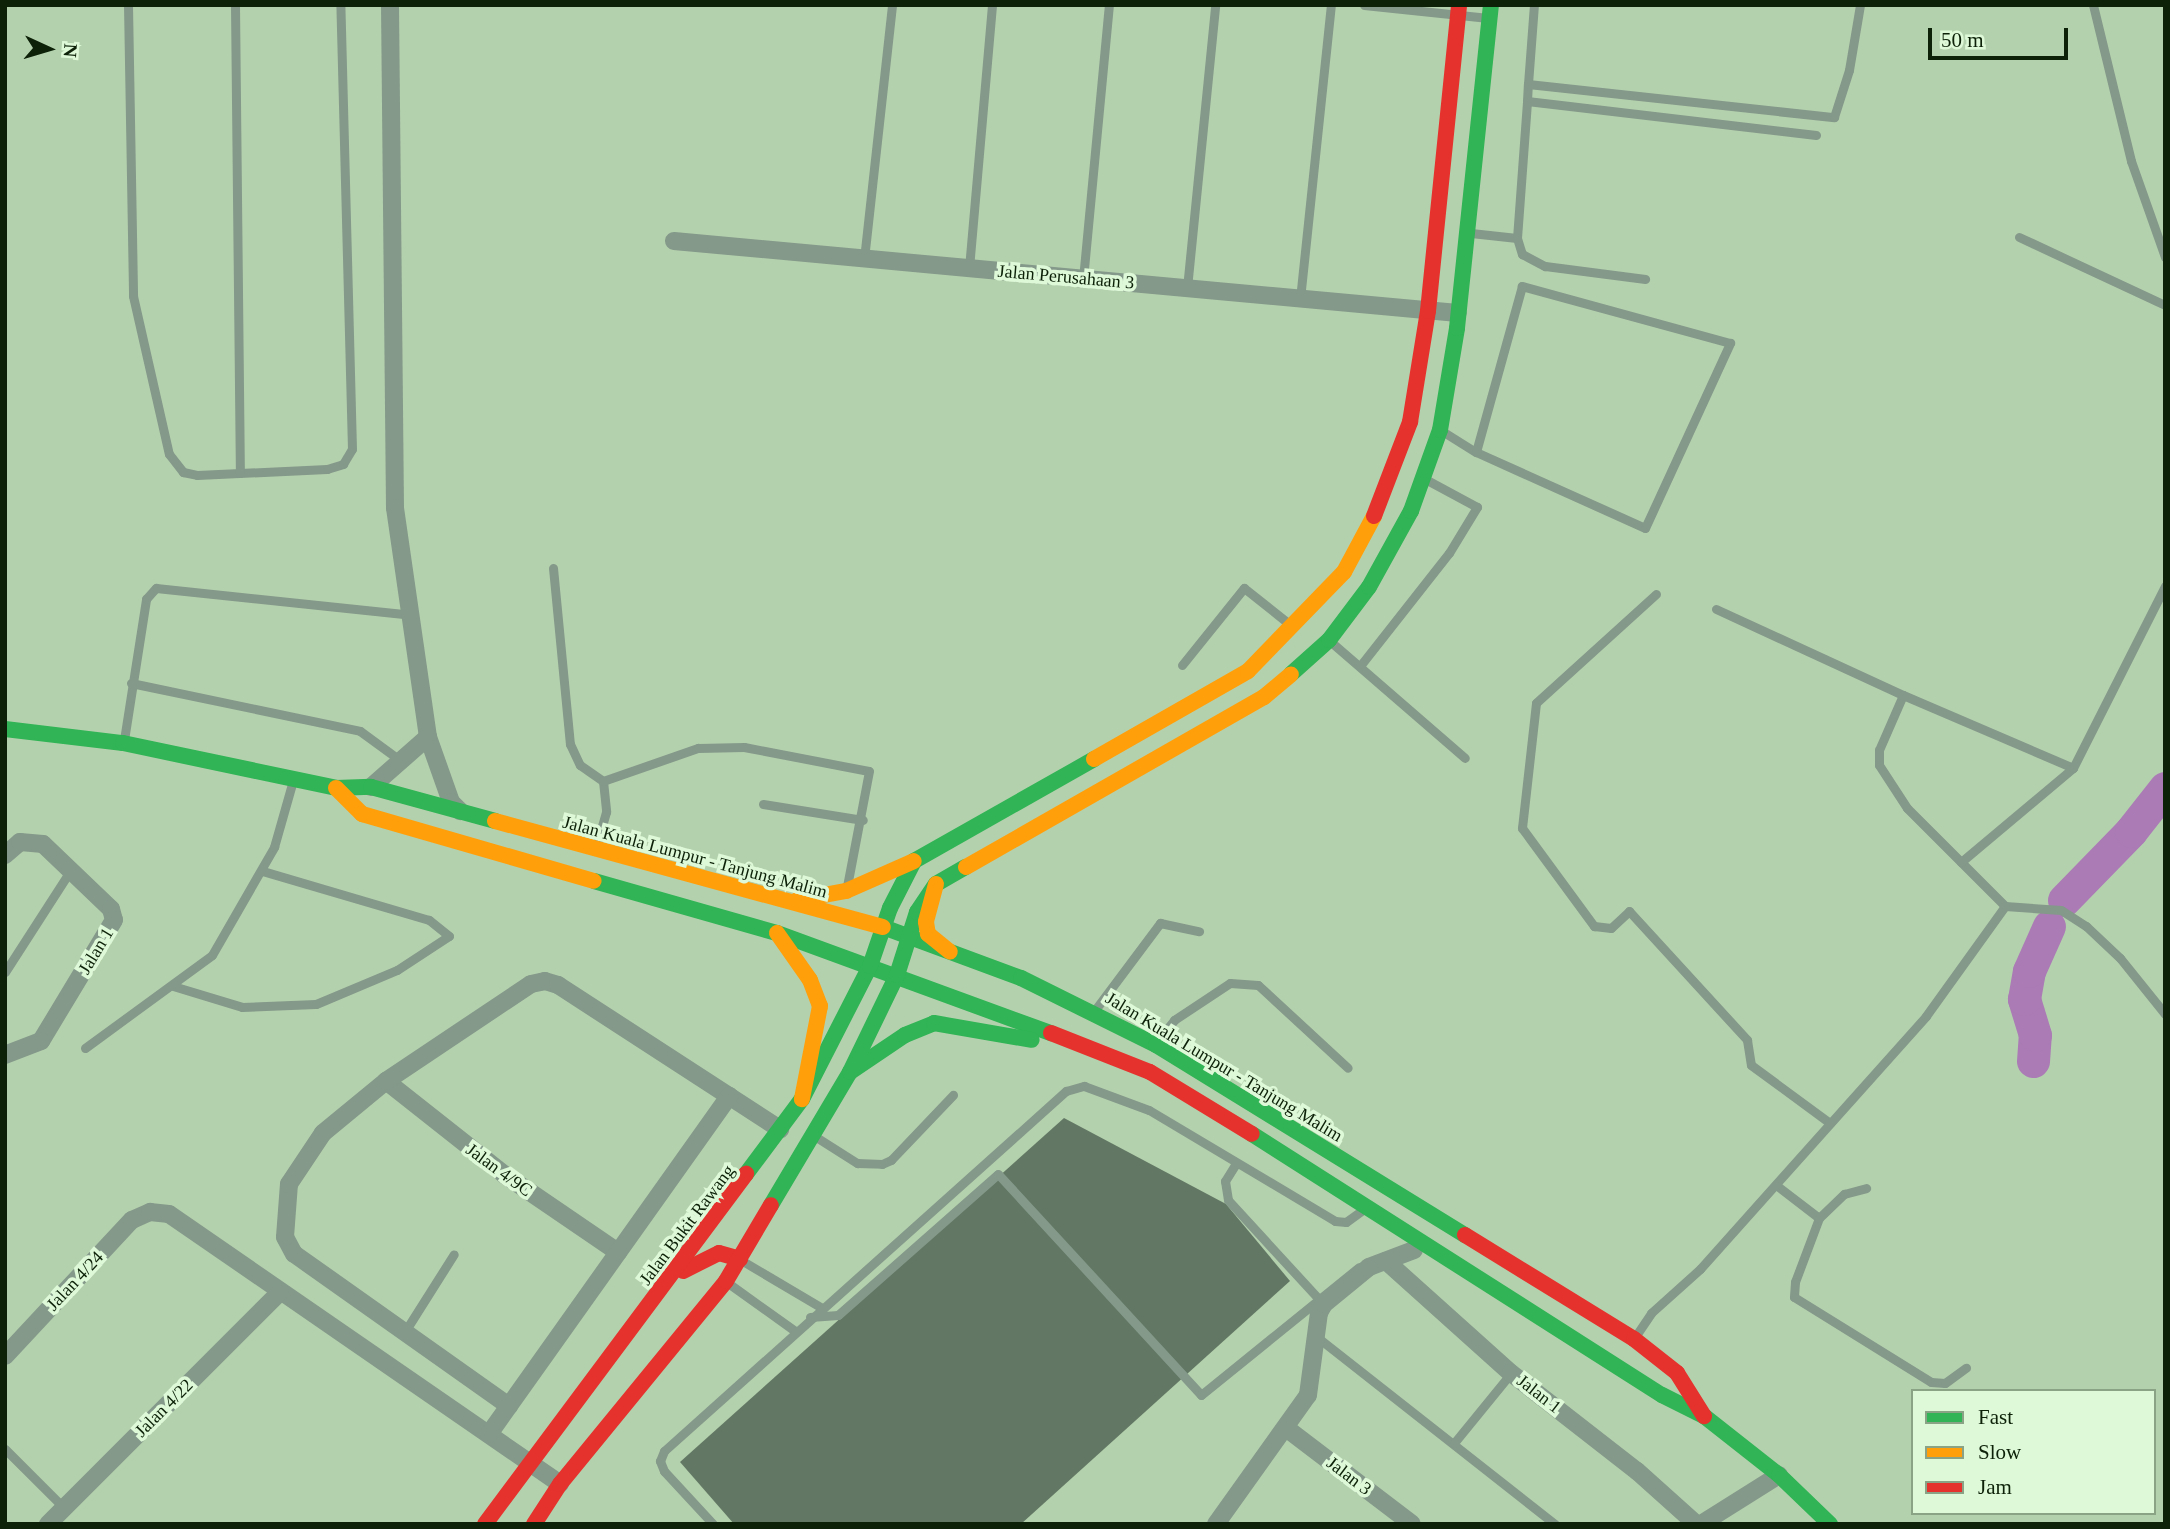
<!DOCTYPE html>
<html>
<head>
<meta charset="utf-8">
<style>
	body { margin:0 }
	#map { position:relative; width:2170px; height:1529px; overflow:hidden; background:#b4d1ad; font-family:"Times New Roman",serif }
	div>[style] { position:absolute }
	[style*='--x'] { left:calc(var(--x)*1px); top:calc(var(--y)*1px); width:calc(var(--w)*1px); rotate:calc(var(--a)*1deg) }
	.river>* { height:33px; margin:-16.5px; padding:0 16.5px; transform-origin:16.5px; border-radius:16.5px; background:#aa7bb5 }
	.building>* { inset:0; background:#627864 }
	.lane>* { height:9px; margin:-4.5px; padding:0 4.5px; transform-origin:4.5px; border-radius:4.5px; background:#84998a }
	.street>* { height:18px; margin:-9px; padding:0 9px; transform-origin:9px; border-radius:9px; background:#84998a }
	.fast>* { height:16px; margin:-8px; padding:0 8px; transform-origin:8px; border-radius:8px; background:#30b455 }
	.slow>* { height:16px; margin:-8px; padding:0 8px; transform-origin:8px; border-radius:8px; background:#ff9f0a }
	.jam>* { height:16px; margin:-8px; padding:0 8px; transform-origin:8px; border-radius:8px; background:#e5322d }
	span { translate:-50% -50%; white-space:nowrap; text-align:center; line-height:1.15; -webkit-text-stroke:7px #def9d8; paint-order:stroke }
	.street-label { font-size:18px; color:#0c2108 }
	.frame { position:absolute; inset:0; border:7px solid #0c2108; pointer-events:none }
	.legend { position:absolute; left:1911px; top:1389px; width:245px; height:126px; box-sizing:border-box; background:#def9d8; border:2px solid #8aa385; margin:0; padding:9px 12px; list-style:none; font-size:21px; color:#0c2108 }
	.legend li { display:flex; align-items:center; gap:14px; height:35px }
	.legend b { width:35px; border:2px solid #8aa385 }
	.north { position:absolute; left:14px; top:14px; width:70px; height:70px; -webkit-text-stroke:5px #def9d8; paint-order:stroke; rotate:94deg; font-size:19px; font-weight:700; line-height:28px; text-align:center; color:#0c2108 }
	.north::after { content:''; display:block; margin:auto; width:24px; height:32px; background:#0c2108; clip-path:polygon(50% 0,100% 100%,50% 72%,0 100%) }
	.scale { position:absolute; left:1928px; top:28px; width:140px; height:32px; box-sizing:border-box; border:4px solid #0c2108; border-top:0; padding-left:9px; font-size:21px; line-height:24px; white-space:nowrap; color:#0c2108; -webkit-text-stroke:5px #def9d8; paint-order:stroke }
</style>
</head>
<body>
<div id="map">
	<div class="river">
		<i style="--x:2064;--y:900;--w:96;--a:-45.8"></i>
		<i style="--x:2131;--y:831;--w:55;--a:-51.7"></i>
		<i style="--x:2033;--y:1061;--w:26;--a:-86"></i>
		<i style="--x:2035;--y:1035;--w:38;--a:-107"></i>
		<i style="--x:2024;--y:999;--w:28;--a:-80"></i>
		<i style="--x:2029;--y:971;--w:49;--a:-66"></i>
	</div>
	<div class="building">
		<i style="clip-path:polygon(1064px 1118px,1226px 1204px,1290px 1281px,1021px 1524px,734px 1524px,680px 1462px)"></i>
	</div>
	<div class="lane">
		<i style="--x:128;--y:5;--w:291;--a:89"></i>
		<i style="--x:133;--y:296;--w:162;--a:77.2"></i>
		<i style="--x:169;--y:454;--w:23;--a:52"></i>
		<i style="--x:183;--y:472;--w:14;--a:12"></i>
		<i style="--x:197;--y:475;--w:130;--a:-2.6"></i>
		<i style="--x:327;--y:469;--w:17;--a:-17"></i>
		<i style="--x:343;--y:464;--w:17;--a:-59"></i>
		<i style="--x:352;--y:449;--w:444;--a:-91.5"></i>
		<i style="--x:235;--y:5;--w:468;--a:89.4"></i>
		<i style="--x:1364;--y:5;--w:125;--a:6"></i>
		<i style="--x:2093;--y:5;--w:161;--a:76.3"></i>
		<i style="--x:2131;--y:161;--w:102;--a:70.5"></i>
		<i style="--x:1528;--y:84;--w:79;--a:-85.7"></i>
		<i style="--x:1527;--y:101;--w:17;--a:-87"></i>
		<i style="--x:1528;--y:84;--w:308;--a:6.2"></i>
		<i style="--x:1834;--y:117;--w:49;--a:-72.3"></i>
		<i style="--x:1849;--y:70;--w:66;--a:-80.4"></i>
		<i style="--x:1471;--y:233;--w:46;--a:6.2"></i>
		<i style="--x:1517;--y:238;--w:137;--a:-85.8"></i>
		<i style="--x:1527;--y:101;--w:291;--a:6.7"></i>
		<i style="--x:2019;--y:237;--w:161;--a:25"></i>
		<i style="--x:1517;--y:238;--w:17;--a:73"></i>
		<i style="--x:1522;--y:254;--w:26;--a:28"></i>
		<i style="--x:1545;--y:266;--w:101;--a:7.4"></i>
		<i style="--x:864;--y:259;--w:256;--a:-83.7"></i>
		<i style="--x:969;--y:268;--w:264;--a:-85"></i>
		<i style="--x:1083;--y:279;--w:275;--a:-84.6"></i>
		<i style="--x:1187;--y:288;--w:284;--a:-84.3"></i>
		<i style="--x:1300;--y:299;--w:296;--a:-84"></i>
		<i style="--x:1442;--y:431;--w:40;--a:32"></i>
		<i style="--x:1476;--y:452;--w:185;--a:24.2"></i>
		<i style="--x:1645;--y:528;--w:204;--a:-65.3"></i>
		<i style="--x:1730;--y:343;--w:216;--a:-164.7"></i>
		<i style="--x:1522;--y:286;--w:172;--a:105.5"></i>
		<i style="--x:553;--y:568;--w:177;--a:84.5"></i>
		<i style="--x:570;--y:744;--w:23;--a:65"></i>
		<i style="--x:580;--y:765;--w:28;--a:35"></i>
		<i style="--x:603;--y:781;--w:31;--a:84"></i>
		<i style="--x:606;--y:812;--w:33;--a:106"></i>
		<i style="--x:1656;--y:594;--w:162;--a:137.8"></i>
		<i style="--x:1536;--y:703;--w:126;--a:96.4"></i>
		<i style="--x:1522;--y:828;--w:122;--a:53.7"></i>
		<i style="--x:1594;--y:926;--w:17;--a:7"></i>
		<i style="--x:1611;--y:928;--w:25;--a:-43"></i>
		<i style="--x:1629;--y:911;--w:175;--a:47.5"></i>
		<i style="--x:1747;--y:1040;--w:25;--a:81"></i>
		<i style="--x:1751;--y:1065;--w:98;--a:36.3"></i>
		<i style="--x:1716;--y:609;--w:206;--a:24.7"></i>
		<i style="--x:1903;--y:695;--w:60;--a:113.6"></i>
		<i style="--x:1879;--y:750;--w:15;--a:90"></i>
		<i style="--x:1879;--y:765;--w:51;--a:56.9"></i>
		<i style="--x:1907;--y:808;--w:139;--a:45"></i>
		<i style="--x:2005;--y:906;--w:56;--a:4.1"></i>
		<i style="--x:2061;--y:910;--w:30;--a:33"></i>
		<i style="--x:2086;--y:926;--w:47;--a:43.3"></i>
		<i style="--x:2120;--y:958;--w:72;--a:51.2"></i>
		<i style="--x:1331;--y:642;--w:177;--a:40.9"></i>
		<i style="--x:1182;--y:665;--w:99;--a:-51.2"></i>
		<i style="--x:1244;--y:588;--w:56;--a:38.5"></i>
		<i style="--x:1360;--y:666;--w:144;--a:-51.8"></i>
		<i style="--x:1449;--y:553;--w:54;--a:-58.7"></i>
		<i style="--x:1477;--y:507;--w:59;--a:-151.7"></i>
		<i style="--x:131;--y:683;--w:234;--a:11.8"></i>
		<i style="--x:360;--y:731;--w:51;--a:36.2"></i>
		<i style="--x:1903;--y:695;--w:185;--a:23.2"></i>
		<i style="--x:124;--y:740;--w:143;--a:-81.1"></i>
		<i style="--x:146;--y:599;--w:15;--a:-48"></i>
		<i style="--x:156;--y:588;--w:256;--a:6"></i>
		<i style="--x:603;--y:781;--w:101;--a:-19.2"></i>
		<i style="--x:698;--y:748;--w:46;--a:-1.2"></i>
		<i style="--x:744;--y:747;--w:127;--a:10.9"></i>
		<i style="--x:869;--y:771;--w:117;--a:100.8"></i>
		<i style="--x:763;--y:804;--w:101;--a:9.1"></i>
		<i style="--x:1961;--y:862;--w:146;--a:-40"></i>
		<i style="--x:2073;--y:768;--w:204;--a:-63.2"></i>
		<i style="--x:5;--y:972;--w:120;--a:-57.2"></i>
		<i style="--x:173;--y:986;--w:72;--a:16.9"></i>
		<i style="--x:242;--y:1007;--w:74;--a:-2.3"></i>
		<i style="--x:316;--y:1004;--w:88;--a:-22.8"></i>
		<i style="--x:397;--y:970;--w:62;--a:-33.2"></i>
		<i style="--x:449;--y:936;--w:26;--a:-141"></i>
		<i style="--x:429;--y:920;--w:174;--a:-163.6"></i>
		<i style="--x:1095;--y:1010;--w:109;--a:-53.2"></i>
		<i style="--x:1160;--y:923;--w:40;--a:12"></i>
		<i style="--x:1158;--y:1040;--w:26;--a:-51"></i>
		<i style="--x:1174;--y:1020;--w:67;--a:-33.5"></i>
		<i style="--x:1230;--y:983;--w:28;--a:4"></i>
		<i style="--x:1258;--y:985;--w:122;--a:42.7"></i>
		<i style="--x:85;--y:1048;--w:157;--a:-36.2"></i>
		<i style="--x:212;--y:955;--w:125;--a:-60.1"></i>
		<i style="--x:274;--y:847;--w:66;--a:-74.1"></i>
		<i style="--x:816;--y:1137;--w:49;--a:32.4"></i>
		<i style="--x:857;--y:1163;--w:25;--a:2"></i>
		<i style="--x:882;--y:1164;--w:10;--a:-24"></i>
		<i style="--x:891;--y:1160;--w:90;--a:-46.4"></i>
		<i style="--x:1235;--y:1165;--w:19;--a:122"></i>
		<i style="--x:1225;--y:1181;--w:19;--a:81"></i>
		<i style="--x:1228;--y:1200;--w:132;--a:47.5"></i>
		<i style="--x:1776;--y:1185;--w:54;--a:37.5"></i>
		<i style="--x:1819;--y:1218;--w:68;--a:110.6"></i>
		<i style="--x:1795;--y:1282;--w:15;--a:94"></i>
		<i style="--x:1794;--y:1297;--w:161;--a:31.8"></i>
		<i style="--x:1931;--y:1382;--w:14;--a:4"></i>
		<i style="--x:1945;--y:1383;--w:26;--a:-36"></i>
		<i style="--x:1819;--y:1218;--w:35;--a:-44"></i>
		<i style="--x:1844;--y:1194;--w:23;--a:-15"></i>
		<i style="--x:741;--y:1260;--w:92;--a:30.7"></i>
		<i style="--x:728;--y:1283;--w:82;--a:35.6"></i>
		<i style="--x:810;--y:1317;--w:28;--a:-4"></i>
		<i style="--x:838;--y:1315;--w:213;--a:-41.4"></i>
		<i style="--x:998;--y:1174;--w:300;--a:47.4"></i>
		<i style="--x:1201;--y:1395;--w:203;--a:-39"></i>
		<i style="--x:404;--y:1333;--w:93;--a:-57.7"></i>
		<i style="--x:1317;--y:1337;--w:303;--a:38.2"></i>
		<i style="--x:1635;--y:1337;--w:29;--a:-56"></i>
		<i style="--x:1651;--y:1313;--w:66;--a:-41.9"></i>
		<i style="--x:1700;--y:1269;--w:339;--a:-48.2"></i>
		<i style="--x:1926;--y:1016;--w:135;--a:-54.3"></i>
		<i style="--x:1454;--y:1443;--w:90;--a:-50.8"></i>
		<i style="--x:5;--y:1449;--w:83;--a:45"></i>
		<i style="--x:713;--y:1524;--w:72;--a:-132.8"></i>
		<i style="--x:664;--y:1471;--w:11;--a:-112"></i>
		<i style="--x:660;--y:1461;--w:11;--a:-68"></i>
		<i style="--x:664;--y:1451;--w:540;--a:-41.85"></i>
		<i style="--x:1066;--y:1091;--w:19;--a:-16"></i>
		<i style="--x:1084;--y:1086;--w:69;--a:20.3"></i>
		<i style="--x:1149;--y:1110;--w:217;--a:30.8"></i>
		<i style="--x:1335;--y:1221;--w:11;--a:5"></i>
		<i style="--x:1346;--y:1222;--w:22;--a:-36"></i>
	</div>
	<div class="street">
		<i style="--x:390;--y:5;--w:503;--a:89.43"></i>
		<i style="--x:395;--y:508;--w:231;--a:81.8"></i>
		<i style="--x:428;--y:737;--w:69;--a:70.5"></i>
		<i style="--x:451;--y:802;--w:13;--a:45"></i>
		<i style="--x:674;--y:241;--w:787;--a:5.25"></i>
		<i style="--x:371;--y:787;--w:76;--a:-41.3"></i>
		<i style="--x:5;--y:855;--w:20;--a:-41"></i>
		<i style="--x:20;--y:842;--w:23;--a:5"></i>
		<i style="--x:43;--y:844;--w:94;--a:43.7"></i>
		<i style="--x:111;--y:909;--w:11;--a:75"></i>
		<i style="--x:114;--y:920;--w:141;--a:121.1"></i>
		<i style="--x:41;--y:1041;--w:39;--a:159"></i>
		<i style="--x:386;--y:1081;--w:152;--a:38.3"></i>
		<i style="--x:505;--y:1175;--w:137;--a:34.3"></i>
		<i style="--x:1386;--y:1261;--w:168;--a:41.9"></i>
		<i style="--x:1511;--y:1373;--w:160;--a:37.9"></i>
		<i style="--x:1637;--y:1471;--w:79;--a:41.9"></i>
		<i style="--x:5;--y:1356;--w:186;--a:-47"></i>
		<i style="--x:132;--y:1220;--w:20;--a:-24"></i>
		<i style="--x:150;--y:1212;--w:19;--a:6"></i>
		<i style="--x:169;--y:1214;--w:475;--a:34.6"></i>
		<i style="--x:509;--y:1406;--w:263;--a:-144.7"></i>
		<i style="--x:294;--y:1254;--w:19;--a:-118"></i>
		<i style="--x:285;--y:1237;--w:53;--a:-85.7"></i>
		<i style="--x:289;--y:1184;--w:61;--a:-56.3"></i>
		<i style="--x:323;--y:1133;--w:82;--a:-39.5"></i>
		<i style="--x:386;--y:1081;--w:174;--a:-33.8"></i>
		<i style="--x:531;--y:984;--w:14;--a:-12"></i>
		<i style="--x:545;--y:981;--w:14;--a:17"></i>
		<i style="--x:558;--y:985;--w:265;--a:33"></i>
		<i style="--x:1286;--y:1428;--w:158;--a:37.3"></i>
		<i style="--x:489;--y:1434;--w:415;--a:-54.6"></i>
		<i style="--x:48;--y:1524;--w:328;--a:-45"></i>
		<i style="--x:1216;--y:1524;--w:158;--a:-54.5"></i>
		<i style="--x:1308;--y:1395;--w:83;--a:-82.4"></i>
		<i style="--x:1319;--y:1313;--w:10;--a:-61"></i>
		<i style="--x:1324;--y:1304;--w:58;--a:-39.4"></i>
		<i style="--x:1369;--y:1267;--w:48;--a:-20.7"></i>
		<i style="--x:1701;--y:1524;--w:92;--a:-32.1"></i>
	</div>
	<div class="fast">
		<i style="--x:1291;--y:674;--w:51;--a:-41.8"></i>
		<i style="--x:1329;--y:640;--w:66;--a:-53"></i>
		<i style="--x:1369;--y:587;--w:87;--a:-61.1"></i>
		<i style="--x:1411;--y:511;--w:86;--a:-70.3"></i>
		<i style="--x:1440;--y:430;--w:103;--a:-80.5"></i>
		<i style="--x:1457;--y:328;--w:325;--a:-84"></i>
		<i style="--x:5;--y:729;--w:119;--a:6.8"></i>
		<i style="--x:123;--y:743;--w:218;--a:11.9"></i>
		<i style="--x:336;--y:788;--w:35;--a:-2"></i>
		<i style="--x:371;--y:787;--w:129;--a:15.3"></i>
		<i style="--x:594;--y:881;--w:190;--a:15.9"></i>
		<i style="--x:777;--y:933;--w:292;--a:20.1"></i>
		<i style="--x:883;--y:927;--w:147;--a:20.3"></i>
		<i style="--x:1021;--y:978;--w:151;--a:26.4"></i>
		<i style="--x:1156;--y:1045;--w:363;--a:31.6"></i>
		<i style="--x:850;--y:1072;--w:66;--a:-33.9"></i>
		<i style="--x:905;--y:1035;--w:31;--a:-22"></i>
		<i style="--x:934;--y:1023;--w:99;--a:9.8"></i>
		<i style="--x:1252;--y:1134;--w:486;--a:32.5"></i>
		<i style="--x:1662;--y:1395;--w:47;--a:26.6"></i>
		<i style="--x:1704;--y:1416;--w:95;--a:38.2"></i>
		<i style="--x:1779;--y:1475;--w:71;--a:43.9"></i>
		<i style="--x:746;--y:1174;--w:94;--a:-53.3"></i>
		<i style="--x:802;--y:1099;--w:149;--a:-62.9"></i>
		<i style="--x:870;--y:966;--w:61;--a:-71"></i>
		<i style="--x:890;--y:908;--w:53;--a:-62.9"></i>
		<i style="--x:914;--y:861;--w:207;--a:-29.5"></i>
		<i style="--x:771;--y:1205;--w:155;--a:-59.3"></i>
		<i style="--x:850;--y:1072;--w:108;--a:-64.1"></i>
		<i style="--x:897;--y:975;--w:66;--a:-72.4"></i>
		<i style="--x:917;--y:912;--w:34;--a:-56"></i>
		<i style="--x:936;--y:884;--w:34;--a:-30"></i>
	</div>
	<div class="slow">
		<i style="--x:1094;--y:759;--w:177;--a:-29.7"></i>
		<i style="--x:1248;--y:671;--w:138;--a:-45.9"></i>
		<i style="--x:1344;--y:572;--w:64;--a:-61.8"></i>
		<i style="--x:336;--y:788;--w:37;--a:45"></i>
		<i style="--x:362;--y:814;--w:241;--a:16.1"></i>
		<i style="--x:495;--y:821;--w:402;--a:15.3"></i>
		<i style="--x:966;--y:867;--w:343;--a:-29.7"></i>
		<i style="--x:1264;--y:697;--w:35;--a:-40"></i>
		<i style="--x:936;--y:884;--w:39;--a:105"></i>
		<i style="--x:926;--y:922;--w:12;--a:81"></i>
		<i style="--x:928;--y:934;--w:28;--a:39"></i>
		<i style="--x:797;--y:900;--w:50;--a:-10.4"></i>
		<i style="--x:846;--y:891;--w:74;--a:-23.8"></i>
		<i style="--x:777;--y:933;--w:57;--a:54.9"></i>
		<i style="--x:810;--y:980;--w:28;--a:69"></i>
		<i style="--x:820;--y:1006;--w:95;--a:101"></i>
	</div>
	<div class="jam">
		<i style="--x:1374;--y:516;--w:101;--a:-69"></i>
		<i style="--x:1410;--y:422;--w:112;--a:-80.8"></i>
		<i style="--x:1428;--y:311;--w:308;--a:-84.2"></i>
		<i style="--x:1051;--y:1033;--w:106;--a:21.5"></i>
		<i style="--x:1150;--y:1072;--w:119;--a:31.3"></i>
		<i style="--x:1465;--y:1235;--w:198;--a:31.6"></i>
		<i style="--x:1634;--y:1339;--w:55;--a:38.3"></i>
		<i style="--x:1677;--y:1373;--w:51;--a:57.9"></i>
		<i style="--x:683;--y:1271;--w:40;--a:-26.6"></i>
		<i style="--x:719;--y:1253;--w:22;--a:16"></i>
		<i style="--x:485;--y:1524;--w:437;--a:-53.3"></i>
		<i style="--x:534;--y:1524;--w:48;--a:-57"></i>
		<i style="--x:560;--y:1484;--w:262;--a:-50.7"></i>
		<i style="--x:726;--y:1281;--w:88;--a:-59.4"></i>
	</div>
	<div class="street-label">
		<span style="left:1066px;top:277px;rotate:5deg">Jalan Perusahaan 3</span>
		<span style="left:695px;top:857px;rotate:15deg">Jalan Kuala Lumpur - Tanjung Malim</span>
		<span style="left:96px;top:951px;rotate:-59deg">Jalan 1</span>
		<span style="left:1224px;top:1067px;rotate:31deg">Jalan Kuala Lumpur - Tanjung Malim</span>
		<span style="left:499px;top:1170px;rotate:36deg">Jalan 4/9C</span>
		<span style="left:687px;top:1225px;rotate:-53deg">Jalan Bukit Rawang</span>
		<span style="left:75px;top:1281px;rotate:-47deg">Jalan 4/24</span>
		<span style="left:1539px;top:1394px;rotate:38deg">Jalan 1</span>
		<span style="left:164px;top:1408px;rotate:-45deg">Jalan 4/22</span>
		<span style="left:1349px;top:1476px;rotate:37deg">Jalan 3</span>
	</div>
	<div class="frame"></div>
	<ul class="legend">
	<li><b style="height:9px;background:#30b455"></b>Fast</li>
	<li><b style="height:9px;background:#ff9f0a"></b>Slow</li>
	<li><b style="height:9px;background:#e5322d"></b>Jam</li>
	</ul>
	<div class="north">N</div>
	<div class="scale">50 m</div>
</div>
</body>
</html>
